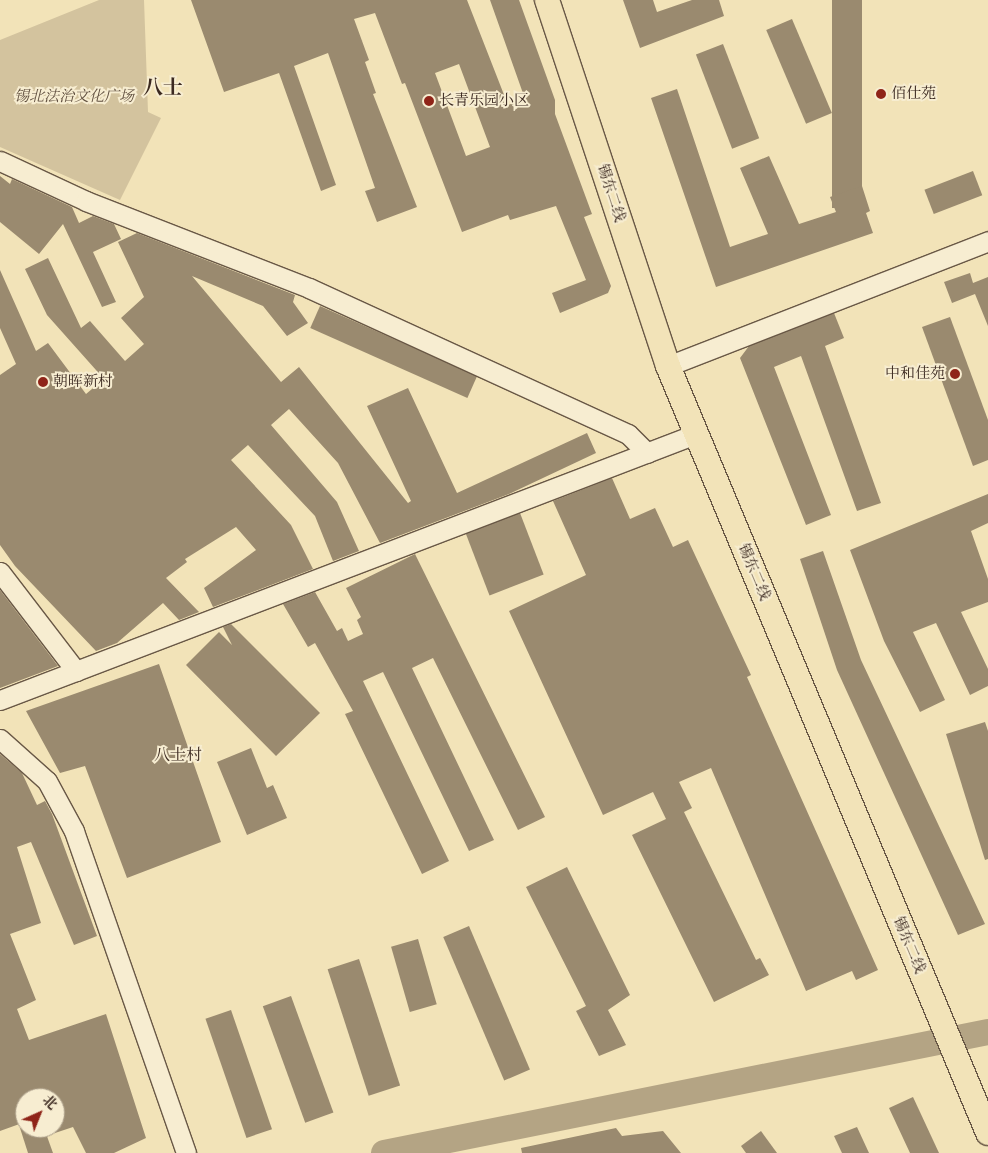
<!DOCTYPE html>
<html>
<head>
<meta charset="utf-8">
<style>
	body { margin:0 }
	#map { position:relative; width:988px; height:1153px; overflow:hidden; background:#f2e3b8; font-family:"IM FELL English","Noto Serif SC",serif }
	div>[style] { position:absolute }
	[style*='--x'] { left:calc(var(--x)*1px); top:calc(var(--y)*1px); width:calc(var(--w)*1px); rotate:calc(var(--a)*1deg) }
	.green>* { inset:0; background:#d3c39e }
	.river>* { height:26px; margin:-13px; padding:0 13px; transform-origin:13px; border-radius:13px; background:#b4a484 }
	.building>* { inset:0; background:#9a8a6f; transform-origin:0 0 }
	.roads { filter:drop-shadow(1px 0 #695846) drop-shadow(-1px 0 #695846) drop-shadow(0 1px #695846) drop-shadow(0 -1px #695846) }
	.minor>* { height:19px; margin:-9.5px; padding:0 9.5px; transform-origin:9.5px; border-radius:9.5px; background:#f7edd1 }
	.major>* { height:24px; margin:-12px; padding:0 12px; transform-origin:12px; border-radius:12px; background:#f2e3b8 }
	.dots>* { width:14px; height:14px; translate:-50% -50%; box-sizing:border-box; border:2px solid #f7edd1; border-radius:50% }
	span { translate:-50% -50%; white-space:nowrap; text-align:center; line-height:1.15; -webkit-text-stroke:4px #f7edd1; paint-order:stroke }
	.poi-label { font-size:15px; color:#3b2920 }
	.left { translate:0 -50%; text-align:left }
	.right { translate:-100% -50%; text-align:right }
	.park-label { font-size:15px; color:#615040; font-style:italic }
	.street-label { font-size:15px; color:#3b2920 }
	.neighbourhood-label { font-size:16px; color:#3b2920 }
	.district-label { font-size:20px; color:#3b2920; font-weight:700 }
	.north { position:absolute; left:15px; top:1088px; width:50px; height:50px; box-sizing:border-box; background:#f7edd1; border:1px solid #ac9f8a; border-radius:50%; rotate:44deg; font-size:14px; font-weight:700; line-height:20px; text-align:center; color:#3b2920 }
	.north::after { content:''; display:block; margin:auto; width:18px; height:22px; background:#8f2418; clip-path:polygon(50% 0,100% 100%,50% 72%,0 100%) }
</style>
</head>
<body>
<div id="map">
	<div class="green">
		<i style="clip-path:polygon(99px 0,144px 0,148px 112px,161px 118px,120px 200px,0 147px,0 40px)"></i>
	</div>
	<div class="river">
		<i style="--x:384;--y:1153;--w:616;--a:-11.33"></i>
	</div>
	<div class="building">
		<i style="clip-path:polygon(evenodd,191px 0,467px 0,508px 105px,525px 99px,490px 0,519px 0,555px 100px,555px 114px,592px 214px,584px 217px,611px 286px,608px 293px,560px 313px,552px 293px,586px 280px,556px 206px,510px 220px,508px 215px,462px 232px,405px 83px,402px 84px,375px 13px,354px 19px,369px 60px,365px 62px,376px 93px,373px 94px,417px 207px,377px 222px,365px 191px,375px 188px,328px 53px,294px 66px,336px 185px,321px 191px,279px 73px,224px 92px,191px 0,459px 64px,490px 147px,466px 156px,435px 73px,459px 64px)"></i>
		<i style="clip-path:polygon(623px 0,653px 0,657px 12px,692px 0,719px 0,724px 16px,640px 48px)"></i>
		<i style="left:832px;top:0;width:30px;height:208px"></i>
		<i style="left:792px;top:19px;width:102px;height:28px;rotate:67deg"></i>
		<i style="left:723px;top:44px;width:101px;height:29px;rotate:69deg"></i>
		<i style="clip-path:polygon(677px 89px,730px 247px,768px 234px,740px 168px,769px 156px,799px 224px,836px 212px,830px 197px,862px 186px,870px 211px,866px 213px,873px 233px,716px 287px,651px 98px)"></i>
		<i style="left:973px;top:171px;width:26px;height:52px;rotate:69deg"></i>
		<i style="clip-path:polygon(0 176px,10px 184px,12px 179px,72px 207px,79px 223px,93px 216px,114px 224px,121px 239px,93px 252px,116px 302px,102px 307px,63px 224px,39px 254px,0 222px)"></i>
		<i style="clip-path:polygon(137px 233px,295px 295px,293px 302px,308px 323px,287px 336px,263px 306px,192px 276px,281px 382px,299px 367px,408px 503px,411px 501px,367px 406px,408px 388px,457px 493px,587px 433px,596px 453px,509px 494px,380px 543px,338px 463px,289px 409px,271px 425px,337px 502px,359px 551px,333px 561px,315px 516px,248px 445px,231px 460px,291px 525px,313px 569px,213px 607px,204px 588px,256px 550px,236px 527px,185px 559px,187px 562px,166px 578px,199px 612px,179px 620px,163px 603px,117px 643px,96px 651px,15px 566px,0 545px,0 375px,16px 364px,0 328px,0 270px,36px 351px,48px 343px,86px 394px,104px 379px,47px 315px,25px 269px,48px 258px,81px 328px,90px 321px,125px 361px,144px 344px,121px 318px,144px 297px,118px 242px)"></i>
		<i style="clip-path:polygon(970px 273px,973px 283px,988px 277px,988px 326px,975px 294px,952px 303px,944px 282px)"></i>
		<i style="left:320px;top:306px;width:172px;height:24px;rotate:24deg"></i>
		<i style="clip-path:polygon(834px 313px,844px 338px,825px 346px,881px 503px,857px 511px,801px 356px,774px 367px,831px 515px,806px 525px,740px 358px,749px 346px)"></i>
		<i style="clip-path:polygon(950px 317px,988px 420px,988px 460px,973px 466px,922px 327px)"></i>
		<i style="clip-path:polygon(612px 478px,630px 519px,655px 508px,673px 547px,688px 540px,751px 675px,747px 677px,878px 970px,856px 980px,852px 971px,806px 991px,711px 768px,679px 782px,692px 808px,684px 812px,756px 960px,760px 958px,769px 975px,714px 1002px,632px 835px,666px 819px,653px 792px,603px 815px,509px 611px,586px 575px,553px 501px)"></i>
		<i style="clip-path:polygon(988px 494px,988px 523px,971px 531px,988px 579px,988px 602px,961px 612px,988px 669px,988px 686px,970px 695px,936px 623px,913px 632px,945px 700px,920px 712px,884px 641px,850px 550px)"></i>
		<i style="left:520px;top:513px;width:66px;height:58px;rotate:69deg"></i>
		<i style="clip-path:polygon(823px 551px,861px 660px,985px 924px,958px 935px,837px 670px,800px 559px)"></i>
		<i style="clip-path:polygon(415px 554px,545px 817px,518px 830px,433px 658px,412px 668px,494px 840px,469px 851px,383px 672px,363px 681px,449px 861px,422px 874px,345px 714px,353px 711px,315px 643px,308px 647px,283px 604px,315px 592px,337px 631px,342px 628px,348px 641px,363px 634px,357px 620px,361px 617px,346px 588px)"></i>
		<i style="clip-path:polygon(0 590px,58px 666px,0 688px)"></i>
		<i style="clip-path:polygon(231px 624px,320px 713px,276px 756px,186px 665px,219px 632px,232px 645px,223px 627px)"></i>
		<i style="clip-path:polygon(159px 664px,221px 842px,127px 878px,85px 766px,60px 773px,26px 711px)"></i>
		<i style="clip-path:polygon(985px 722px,988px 731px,988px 859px,985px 860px,946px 734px)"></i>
		<i style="clip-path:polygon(251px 748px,267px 788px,273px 785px,287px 818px,247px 835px,217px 762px)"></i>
		<i style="clip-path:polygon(0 754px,22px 773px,37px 805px,45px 801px,52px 814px,97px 936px,74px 945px,31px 842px,17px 847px,41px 923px,10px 934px,36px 1000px,17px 1009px,29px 1040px,106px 1014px,146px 1138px,114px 1153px,86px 1153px,73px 1127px,55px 1133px,55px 1098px,25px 1098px,25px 1122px,0 1131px)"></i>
		<i style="clip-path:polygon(567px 867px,630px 995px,608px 1010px,626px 1045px,599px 1056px,576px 1011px,586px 1006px,526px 887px)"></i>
		<i style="left:469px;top:926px;width:156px;height:28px;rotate:67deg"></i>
		<i style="left:418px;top:939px;width:68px;height:28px;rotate:74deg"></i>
		<i style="left:359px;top:959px;width:133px;height:33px;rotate:72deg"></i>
		<i style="left:291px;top:996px;width:124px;height:30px;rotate:70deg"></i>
		<i style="left:231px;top:1010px;width:126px;height:27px;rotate:71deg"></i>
		<i style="clip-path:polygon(913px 1097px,939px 1153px,910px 1153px,889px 1108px)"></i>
		<i style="clip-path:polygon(857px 1127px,869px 1153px,842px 1153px,834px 1136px)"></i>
		<i style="clip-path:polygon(20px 1128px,44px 1128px,53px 1153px,28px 1153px)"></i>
		<i style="clip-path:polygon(616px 1128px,622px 1136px,663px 1131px,681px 1153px,522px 1153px,521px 1148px)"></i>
		<i style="clip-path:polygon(761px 1131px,777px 1153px,746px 1153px,741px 1146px)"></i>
	</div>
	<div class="roads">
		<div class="minor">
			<i style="--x:0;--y:161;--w:95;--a:24.9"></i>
			<i style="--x:86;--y:201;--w:239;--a:21.3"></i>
			<i style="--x:309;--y:288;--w:351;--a:24.6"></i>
			<i style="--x:628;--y:434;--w:27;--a:45"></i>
			<i style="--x:668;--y:366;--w:344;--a:-21.3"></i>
			<i style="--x:0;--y:572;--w:125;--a:52.5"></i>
			<i style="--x:0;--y:700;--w:745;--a:-20.92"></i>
			<i style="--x:0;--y:739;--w:63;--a:41.8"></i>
			<i style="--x:47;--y:781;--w:57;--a:61.6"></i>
			<i style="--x:74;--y:831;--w:341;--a:70.8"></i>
		</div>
		<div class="major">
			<i style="--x:547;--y:0;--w:385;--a:71.7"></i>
			<i style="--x:668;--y:366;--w:831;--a:67.35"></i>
		</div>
	</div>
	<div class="dots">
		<i style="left:881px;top:94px;background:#8f2418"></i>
		<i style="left:429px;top:101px;background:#8f2418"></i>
		<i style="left:955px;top:374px;background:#8f2418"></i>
		<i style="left:43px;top:382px;background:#8f2418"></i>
	</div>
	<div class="poi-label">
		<span class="left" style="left:891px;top:94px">佰仕苑</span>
		<span class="left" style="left:439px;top:101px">长青乐园小区</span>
		<span class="right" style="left:945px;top:374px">中和佳苑</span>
		<span class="left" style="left:53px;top:382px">朝晖新村</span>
	</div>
	<div class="park-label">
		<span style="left:74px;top:97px">锡北法治文化广场</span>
	</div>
	<div class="street-label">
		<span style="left:611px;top:193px;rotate:72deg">锡东二线</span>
		<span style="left:754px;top:572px;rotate:67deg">锡东二线</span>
		<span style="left:909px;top:945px;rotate:67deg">锡东二线</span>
	</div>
	<div class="neighbourhood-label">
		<span style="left:178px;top:756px">八士村</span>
	</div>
	<div class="district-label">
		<span style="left:163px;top:88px">八士</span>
	</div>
	<div class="north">北</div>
</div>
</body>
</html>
